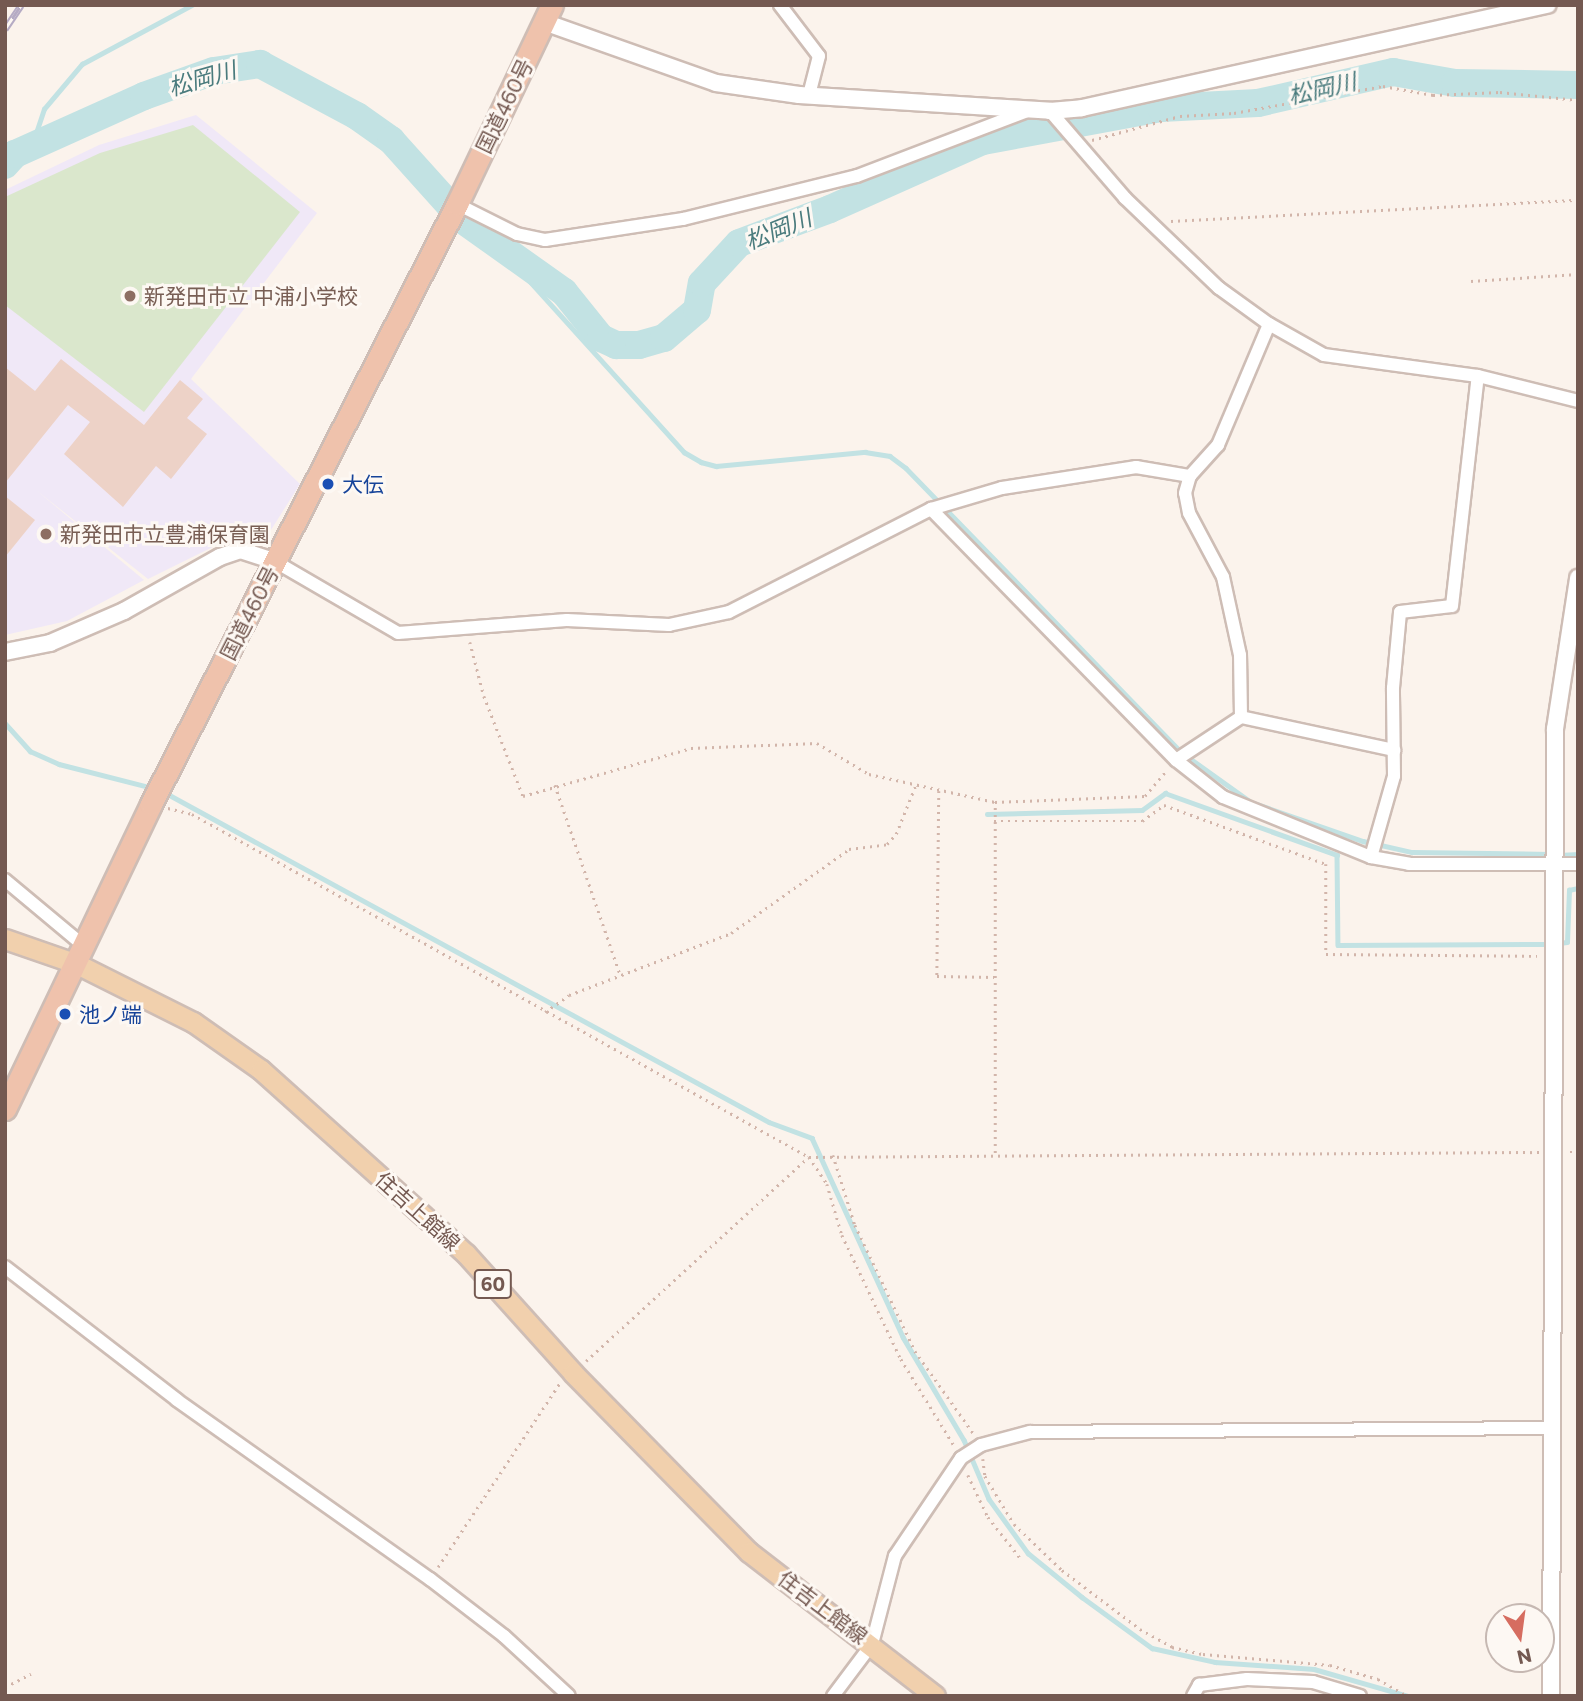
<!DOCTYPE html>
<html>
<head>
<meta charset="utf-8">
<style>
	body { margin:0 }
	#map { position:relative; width:1583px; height:1701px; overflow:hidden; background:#fbf3ec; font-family:Commissioner,"Noto Sans JP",sans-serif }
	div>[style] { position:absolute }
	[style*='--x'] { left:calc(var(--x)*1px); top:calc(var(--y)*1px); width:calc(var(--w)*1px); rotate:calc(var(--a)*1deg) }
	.education>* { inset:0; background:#f0e8f7 }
	.green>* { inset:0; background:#dae7cc }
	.stream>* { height:4.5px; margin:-2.25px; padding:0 2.25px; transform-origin:2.25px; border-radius:2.25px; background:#c2e2e3 }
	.river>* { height:28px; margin:-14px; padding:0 14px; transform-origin:14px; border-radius:14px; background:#c2e2e3 }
	.building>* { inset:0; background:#edd2c7 }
	.path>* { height:2.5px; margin-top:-1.25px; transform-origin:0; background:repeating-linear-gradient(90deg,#d2b5aa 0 2px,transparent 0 7px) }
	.roads { filter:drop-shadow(2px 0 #cebdb5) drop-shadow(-2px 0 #cebdb5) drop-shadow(0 2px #cebdb5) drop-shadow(0 -2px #cebdb5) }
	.minor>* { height:12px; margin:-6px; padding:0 6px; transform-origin:6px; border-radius:6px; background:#fff }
	.tertiary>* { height:16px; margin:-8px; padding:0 8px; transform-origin:8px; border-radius:8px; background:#fff }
	.primary>* { height:19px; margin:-9.5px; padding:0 9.5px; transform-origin:9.5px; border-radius:9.5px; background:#f1d0ad }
	.trunk>* { height:21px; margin:-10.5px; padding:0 10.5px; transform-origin:10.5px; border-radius:10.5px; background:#efc2ac }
	.rail>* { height:7px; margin-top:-3.5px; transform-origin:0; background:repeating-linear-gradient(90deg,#fdf8f3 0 13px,#b5abc4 0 26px); box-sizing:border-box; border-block:2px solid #b5abc4 }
	.dots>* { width:19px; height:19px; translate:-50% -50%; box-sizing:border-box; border:4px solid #fdf8f3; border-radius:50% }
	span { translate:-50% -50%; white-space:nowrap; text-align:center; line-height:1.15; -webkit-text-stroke:6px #fdf8f3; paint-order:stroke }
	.shield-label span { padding:2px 5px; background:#fdf8f3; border:2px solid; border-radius:5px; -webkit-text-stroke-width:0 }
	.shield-label { font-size:19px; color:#745951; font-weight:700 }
	.street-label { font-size:21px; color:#745951 }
	.education-label { font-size:21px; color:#785e54 }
	.left { translate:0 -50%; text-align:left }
	.transit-label { font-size:21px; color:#164399 }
	.water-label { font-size:23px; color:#4a7b7d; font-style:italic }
	.frame { position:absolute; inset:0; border:7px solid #745951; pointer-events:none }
	.north { position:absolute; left:1485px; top:1603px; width:70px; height:70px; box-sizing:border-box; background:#fdf8f3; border:2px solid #c6b8b2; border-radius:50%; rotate:167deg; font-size:19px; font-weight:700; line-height:28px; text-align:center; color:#745951 }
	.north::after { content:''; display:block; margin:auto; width:24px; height:32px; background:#d66d60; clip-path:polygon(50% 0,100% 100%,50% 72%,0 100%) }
</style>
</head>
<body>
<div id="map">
	<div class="education">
		<i style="clip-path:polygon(196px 115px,317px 213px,191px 379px,300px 484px,264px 541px,237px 535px,148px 579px,36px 490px,144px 580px,67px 621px,5px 635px,5px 190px,99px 145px)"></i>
	</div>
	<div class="green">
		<i style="clip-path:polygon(193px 125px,300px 212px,144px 412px,5px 305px,5px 197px,100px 153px)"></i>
	</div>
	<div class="stream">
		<i style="--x:31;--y:148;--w:41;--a:-71.6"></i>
		<i style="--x:44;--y:109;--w:59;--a:-49.8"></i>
		<i style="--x:82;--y:64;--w:125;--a:-28.2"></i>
		<i style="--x:509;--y:250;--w:32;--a:58"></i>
		<i style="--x:526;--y:277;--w:236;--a:47.9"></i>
		<i style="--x:684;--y:452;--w:20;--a:30"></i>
		<i style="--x:701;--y:462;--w:16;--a:15"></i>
		<i style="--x:716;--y:466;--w:150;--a:-5.4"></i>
		<i style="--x:865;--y:452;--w:25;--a:9"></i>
		<i style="--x:890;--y:456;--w:20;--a:37"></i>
		<i style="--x:906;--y:468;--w:395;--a:45.9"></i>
		<i style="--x:1181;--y:752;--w:86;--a:35.5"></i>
		<i style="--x:1251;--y:802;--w:119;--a:19.2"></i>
		<i style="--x:1363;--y:841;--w:50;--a:12.7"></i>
		<i style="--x:1412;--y:852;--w:138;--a:0.8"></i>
		<i style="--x:5;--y:723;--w:38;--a:48"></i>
		<i style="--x:30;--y:751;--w:32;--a:24"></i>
		<i style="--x:59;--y:764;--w:97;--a:14.3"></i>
		<i style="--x:164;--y:792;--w:689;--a:28.61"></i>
		<i style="--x:769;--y:1122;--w:46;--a:20.4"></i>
		<i style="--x:812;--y:1138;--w:219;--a:65.4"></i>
		<i style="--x:903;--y:1337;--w:120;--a:59.4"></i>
		<i style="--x:964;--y:1440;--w:64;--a:67"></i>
		<i style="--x:989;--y:1499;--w:67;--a:54.2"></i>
		<i style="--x:1028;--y:1553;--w:70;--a:39.2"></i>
		<i style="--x:1082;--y:1597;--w:87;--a:36.1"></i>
		<i style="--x:1152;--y:1648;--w:65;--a:12.5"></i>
		<i style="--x:1215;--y:1662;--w:99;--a:4"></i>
		<i style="--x:1314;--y:1669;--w:98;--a:16"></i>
		<i style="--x:987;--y:814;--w:155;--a:-1.5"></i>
		<i style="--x:1142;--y:810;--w:29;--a:-36"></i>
		<i style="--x:1165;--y:793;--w:183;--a:19.8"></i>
		<i style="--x:1337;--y:855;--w:90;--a:89.4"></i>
		<i style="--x:1338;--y:945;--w:212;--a:-0.3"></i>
		<i style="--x:1559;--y:855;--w:19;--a:-3"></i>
		<i style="--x:1558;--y:943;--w:9;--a:-6"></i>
		<i style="--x:1567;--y:942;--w:52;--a:-87.8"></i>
		<i style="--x:1569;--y:890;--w:9;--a:-13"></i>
	</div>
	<div class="river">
		<i style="--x:5;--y:165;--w:15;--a:-48"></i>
		<i style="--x:15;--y:154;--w:141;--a:-24.2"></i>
		<i style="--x:144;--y:96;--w:74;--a:-19.7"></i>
		<i style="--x:214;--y:71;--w:47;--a:-8.7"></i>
		<i style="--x:260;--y:64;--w:110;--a:28.2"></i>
		<i style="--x:357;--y:116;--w:42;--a:35.2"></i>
		<i style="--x:391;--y:140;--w:108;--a:48"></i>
		<i style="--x:463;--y:220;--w:124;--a:35.5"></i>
		<i style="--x:564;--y:292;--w:59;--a:51.2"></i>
		<i style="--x:601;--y:338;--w:17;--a:25"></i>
		<i style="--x:616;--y:345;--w:23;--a:0"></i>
		<i style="--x:639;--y:345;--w:26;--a:-16"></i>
		<i style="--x:664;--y:338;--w:43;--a:-40.3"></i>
		<i style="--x:697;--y:310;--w:27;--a:-80"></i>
		<i style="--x:702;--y:283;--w:54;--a:-47.2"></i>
		<i style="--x:739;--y:243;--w:97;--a:-20.5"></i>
		<i style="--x:830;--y:209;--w:167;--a:-24"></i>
		<i style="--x:983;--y:141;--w:181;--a:-10.5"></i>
		<i style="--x:1161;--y:108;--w:97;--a:-3"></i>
		<i style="--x:1258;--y:103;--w:139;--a:-12.9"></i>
		<i style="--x:1393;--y:72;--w:63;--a:10.1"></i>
		<i style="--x:1455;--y:83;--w:123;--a:0.9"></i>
	</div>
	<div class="building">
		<i style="clip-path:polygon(61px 359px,144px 425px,180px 380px,203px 399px,187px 418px,207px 434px,171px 479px,156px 466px,123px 507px,64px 454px,90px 422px,68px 405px,5px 483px,5px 367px,35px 391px)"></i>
		<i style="clip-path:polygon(5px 496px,35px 520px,5px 557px)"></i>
	</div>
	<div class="path">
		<i style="--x:1092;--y:140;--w:91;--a:-15.3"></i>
		<i style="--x:1180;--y:116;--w:54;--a:-3.2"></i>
		<i style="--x:1234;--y:113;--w:151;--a:-10.3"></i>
		<i style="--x:1383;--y:86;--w:51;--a:10.2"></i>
		<i style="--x:1433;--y:95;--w:67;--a:-2.6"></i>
		<i style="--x:1500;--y:92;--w:78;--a:5.9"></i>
		<i style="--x:1171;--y:221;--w:408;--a:-3"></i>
		<i style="--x:1471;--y:281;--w:107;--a:-3.7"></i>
		<i style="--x:470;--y:642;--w:56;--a:75.5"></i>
		<i style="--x:484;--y:696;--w:107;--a:68.7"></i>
		<i style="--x:523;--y:796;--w:175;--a:-15.9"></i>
		<i style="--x:691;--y:748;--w:126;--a:-2.3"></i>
		<i style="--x:817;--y:743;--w:61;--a:30.8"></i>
		<i style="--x:869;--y:774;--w:129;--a:12.5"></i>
		<i style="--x:555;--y:785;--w:200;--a:71"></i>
		<i style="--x:939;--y:791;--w:185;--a:90.6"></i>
		<i style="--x:937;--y:976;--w:57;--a:1"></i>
		<i style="--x:168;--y:808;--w:25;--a:14"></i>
		<i style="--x:192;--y:814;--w:706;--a:29.07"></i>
		<i style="--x:809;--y:1157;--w:32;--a:56"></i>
		<i style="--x:827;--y:1184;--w:53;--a:73.6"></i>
		<i style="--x:842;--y:1235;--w:137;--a:64.6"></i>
		<i style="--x:901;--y:1359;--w:103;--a:58.5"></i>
		<i style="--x:994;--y:821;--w:148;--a:0"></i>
		<i style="--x:1142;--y:821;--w:27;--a:-36"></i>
		<i style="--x:1164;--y:805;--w:172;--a:20"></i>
		<i style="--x:1326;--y:864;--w:90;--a:90"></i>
		<i style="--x:1326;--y:954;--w:211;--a:0.5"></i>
		<i style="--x:545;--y:1012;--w:29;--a:-35"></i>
		<i style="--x:569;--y:995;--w:173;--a:-20.9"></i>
		<i style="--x:731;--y:933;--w:145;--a:-35.4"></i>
		<i style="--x:849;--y:849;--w:38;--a:-7"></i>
		<i style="--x:887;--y:844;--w:13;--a:-48"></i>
		<i style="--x:896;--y:834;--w:51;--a:-68"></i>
		<i style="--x:1570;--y:1152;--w:8;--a:0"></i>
		<i style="--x:995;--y:1153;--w:351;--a:-90"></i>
		<i style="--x:995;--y:802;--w:150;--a:-2.3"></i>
		<i style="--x:1145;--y:796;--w:34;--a:-50"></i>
		<i style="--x:833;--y:1155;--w:73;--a:72.6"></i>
		<i style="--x:855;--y:1225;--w:140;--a:64.5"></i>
		<i style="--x:915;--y:1351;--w:102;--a:54.6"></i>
		<i style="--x:586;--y:1361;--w:302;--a:-42.5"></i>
		<i style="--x:809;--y:1157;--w:730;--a:-0.39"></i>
		<i style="--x:983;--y:1459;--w:17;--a:83"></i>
		<i style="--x:985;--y:1476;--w:56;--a:58.9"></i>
		<i style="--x:1014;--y:1524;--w:66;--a:43.8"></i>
		<i style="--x:1062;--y:1570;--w:98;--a:37.1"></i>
		<i style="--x:1140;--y:1629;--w:37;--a:29"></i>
		<i style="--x:1172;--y:1647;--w:32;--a:13"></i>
		<i style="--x:1203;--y:1654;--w:127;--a:5"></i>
		<i style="--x:1330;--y:1665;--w:50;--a:16.3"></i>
		<i style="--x:1378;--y:1679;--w:34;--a:30"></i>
		<i style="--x:968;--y:1475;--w:47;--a:64.5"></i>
		<i style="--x:988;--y:1517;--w:53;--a:51.8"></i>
		<i style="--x:438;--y:1567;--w:221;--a:-56.5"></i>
		<i style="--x:5;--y:1687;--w:29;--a:-27"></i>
	</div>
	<div class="roads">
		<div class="minor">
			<i style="--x:780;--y:5;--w:64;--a:52.6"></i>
			<i style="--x:819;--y:56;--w:40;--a:104.4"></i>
			<i style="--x:1050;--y:111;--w:115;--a:49.2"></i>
			<i style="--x:1125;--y:198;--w:130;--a:43.8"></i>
			<i style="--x:1219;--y:288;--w:62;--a:35.8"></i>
			<i style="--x:1269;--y:324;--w:63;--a:29.4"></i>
			<i style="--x:1324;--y:355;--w:155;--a:7.8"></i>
			<i style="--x:1478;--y:376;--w:103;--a:14"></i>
			<i style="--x:457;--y:204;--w:67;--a:26.6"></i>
			<i style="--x:517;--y:234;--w:29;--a:12"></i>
			<i style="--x:545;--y:240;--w:140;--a:-8.7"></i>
			<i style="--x:683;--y:219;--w:179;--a:-13.9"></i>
			<i style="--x:857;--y:176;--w:182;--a:-20.9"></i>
			<i style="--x:931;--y:509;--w:351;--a:45.7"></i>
			<i style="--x:1176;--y:760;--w:60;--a:38.2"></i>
			<i style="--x:1223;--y:797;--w:160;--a:22.1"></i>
			<i style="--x:1371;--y:857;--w:39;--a:10"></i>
			<i style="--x:1409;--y:864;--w:169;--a:0"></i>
			<i style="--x:276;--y:562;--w:141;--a:30.2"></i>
			<i style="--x:398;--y:633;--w:169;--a:-4.4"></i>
			<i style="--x:567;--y:620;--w:102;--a:2.8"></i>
			<i style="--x:669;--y:625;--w:61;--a:-12.2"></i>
			<i style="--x:729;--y:612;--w:227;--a:-27"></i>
			<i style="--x:931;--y:509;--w:74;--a:-16.5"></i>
			<i style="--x:1002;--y:488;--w:136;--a:-8.9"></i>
			<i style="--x:1136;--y:467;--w:55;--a:9.5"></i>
			<i style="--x:1190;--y:476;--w:42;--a:-47.9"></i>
			<i style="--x:1218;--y:445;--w:131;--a:-67.1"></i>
			<i style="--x:1241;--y:717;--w:157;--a:12.2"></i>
			<i style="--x:1176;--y:760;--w:78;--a:-33.5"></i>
			<i style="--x:1241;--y:717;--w:62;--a:-90.9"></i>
			<i style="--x:1240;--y:655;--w:80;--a:-102.3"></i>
			<i style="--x:1223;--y:577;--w:72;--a:-118"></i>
			<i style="--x:1189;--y:513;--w:20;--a:-101"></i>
			<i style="--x:1185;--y:493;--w:18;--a:-74"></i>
			<i style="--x:1371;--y:857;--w:84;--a:-74.1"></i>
			<i style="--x:1394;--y:776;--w:88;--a:-90.7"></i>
			<i style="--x:1393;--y:688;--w:76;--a:-84.7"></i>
			<i style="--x:1400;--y:612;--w:52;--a:-6.6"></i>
			<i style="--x:1452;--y:606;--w:231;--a:-83.6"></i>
			<i style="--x:5;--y:880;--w:102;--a:39.8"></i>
			<i style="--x:5;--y:1267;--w:217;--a:37.7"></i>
			<i style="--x:177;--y:1400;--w:310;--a:35.3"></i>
			<i style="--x:430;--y:1579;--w:93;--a:37.6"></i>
			<i style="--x:504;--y:1636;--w:88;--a:42.7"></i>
			<i style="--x:833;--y:1696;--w:65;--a:-53.1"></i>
			<i style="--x:872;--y:1644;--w:91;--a:-75.4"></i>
			<i style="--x:895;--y:1556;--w:118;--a:-56"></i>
			<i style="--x:961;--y:1458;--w:24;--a:-33"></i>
			<i style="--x:981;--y:1445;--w:51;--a:-14.9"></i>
			<i style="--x:1030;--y:1432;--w:520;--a:-0.44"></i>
			<i style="--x:1193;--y:1696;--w:13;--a:-61"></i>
			<i style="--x:1199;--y:1685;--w:48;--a:-7.1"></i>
			<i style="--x:1247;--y:1679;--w:66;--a:2.6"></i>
			<i style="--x:1313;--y:1682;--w:49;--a:16.6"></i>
		</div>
		<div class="tertiary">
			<i style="--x:544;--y:22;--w:182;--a:19.5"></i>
			<i style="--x:716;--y:83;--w:84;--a:8.2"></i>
			<i style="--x:799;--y:95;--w:252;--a:3.6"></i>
			<i style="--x:1050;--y:111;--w:32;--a:-5"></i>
			<i style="--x:1082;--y:108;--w:477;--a:-12.5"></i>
			<i style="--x:5;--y:652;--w:46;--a:-11.3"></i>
			<i style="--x:50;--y:643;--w:81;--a:-23.4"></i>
			<i style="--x:124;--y:611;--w:110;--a:-29.4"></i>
			<i style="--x:220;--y:557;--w:21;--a:-19"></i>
			<i style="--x:240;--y:550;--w:38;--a:18"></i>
			<i style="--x:1551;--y:1696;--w:967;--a:-89.76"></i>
			<i style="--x:1555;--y:729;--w:153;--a:-81.3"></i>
		</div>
		<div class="primary">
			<i style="--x:5;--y:939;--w:76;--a:19.1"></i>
			<i style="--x:77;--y:964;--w:130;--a:26.6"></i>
			<i style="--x:193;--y:1022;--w:83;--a:35.2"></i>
			<i style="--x:261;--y:1070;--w:275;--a:41.9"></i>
			<i style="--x:466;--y:1254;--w:160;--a:48"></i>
			<i style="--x:573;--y:1373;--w:251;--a:45.5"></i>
			<i style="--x:749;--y:1552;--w:235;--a:37.7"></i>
		</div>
		<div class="trunk">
			<i style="--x:5;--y:1109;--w:338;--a:-64.4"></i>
			<i style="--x:151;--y:804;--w:674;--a:-62.98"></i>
			<i style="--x:457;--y:204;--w:221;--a:-64.5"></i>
		</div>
	</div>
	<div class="rail">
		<i style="--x:5;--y:29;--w:29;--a:-56"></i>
	</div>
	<div class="dots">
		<i style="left:130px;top:296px;background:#8d6e63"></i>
		<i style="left:328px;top:484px;background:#1a4fb4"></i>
		<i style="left:46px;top:534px;background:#8d6e63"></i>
		<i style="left:65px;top:1014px;background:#1a4fb4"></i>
	</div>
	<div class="shield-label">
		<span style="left:493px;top:1284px">60</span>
	</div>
	<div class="street-label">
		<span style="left:504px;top:106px;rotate:-64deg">国道460号</span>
		<span style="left:249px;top:613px;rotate:-63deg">国道460号</span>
		<span style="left:418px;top:1211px;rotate:42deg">住吉上館線</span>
		<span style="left:823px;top:1607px;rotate:37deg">住吉上館線</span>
	</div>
	<div class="education-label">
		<span class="left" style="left:144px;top:296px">新発田市立 中浦小学校</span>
		<span class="left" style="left:60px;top:534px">新発田市立豊浦保育園</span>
	</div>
	<div class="transit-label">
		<span class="left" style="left:342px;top:484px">大伝</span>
		<span class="left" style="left:79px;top:1014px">池ノ端</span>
	</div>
	<div class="water-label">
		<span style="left:202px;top:78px;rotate:-16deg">松岡川</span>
		<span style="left:1322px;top:88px;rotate:-13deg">松岡川</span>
		<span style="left:778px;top:229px;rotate:-22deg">松岡川</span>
	</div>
	<div class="frame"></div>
	<div class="north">N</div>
</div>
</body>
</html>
